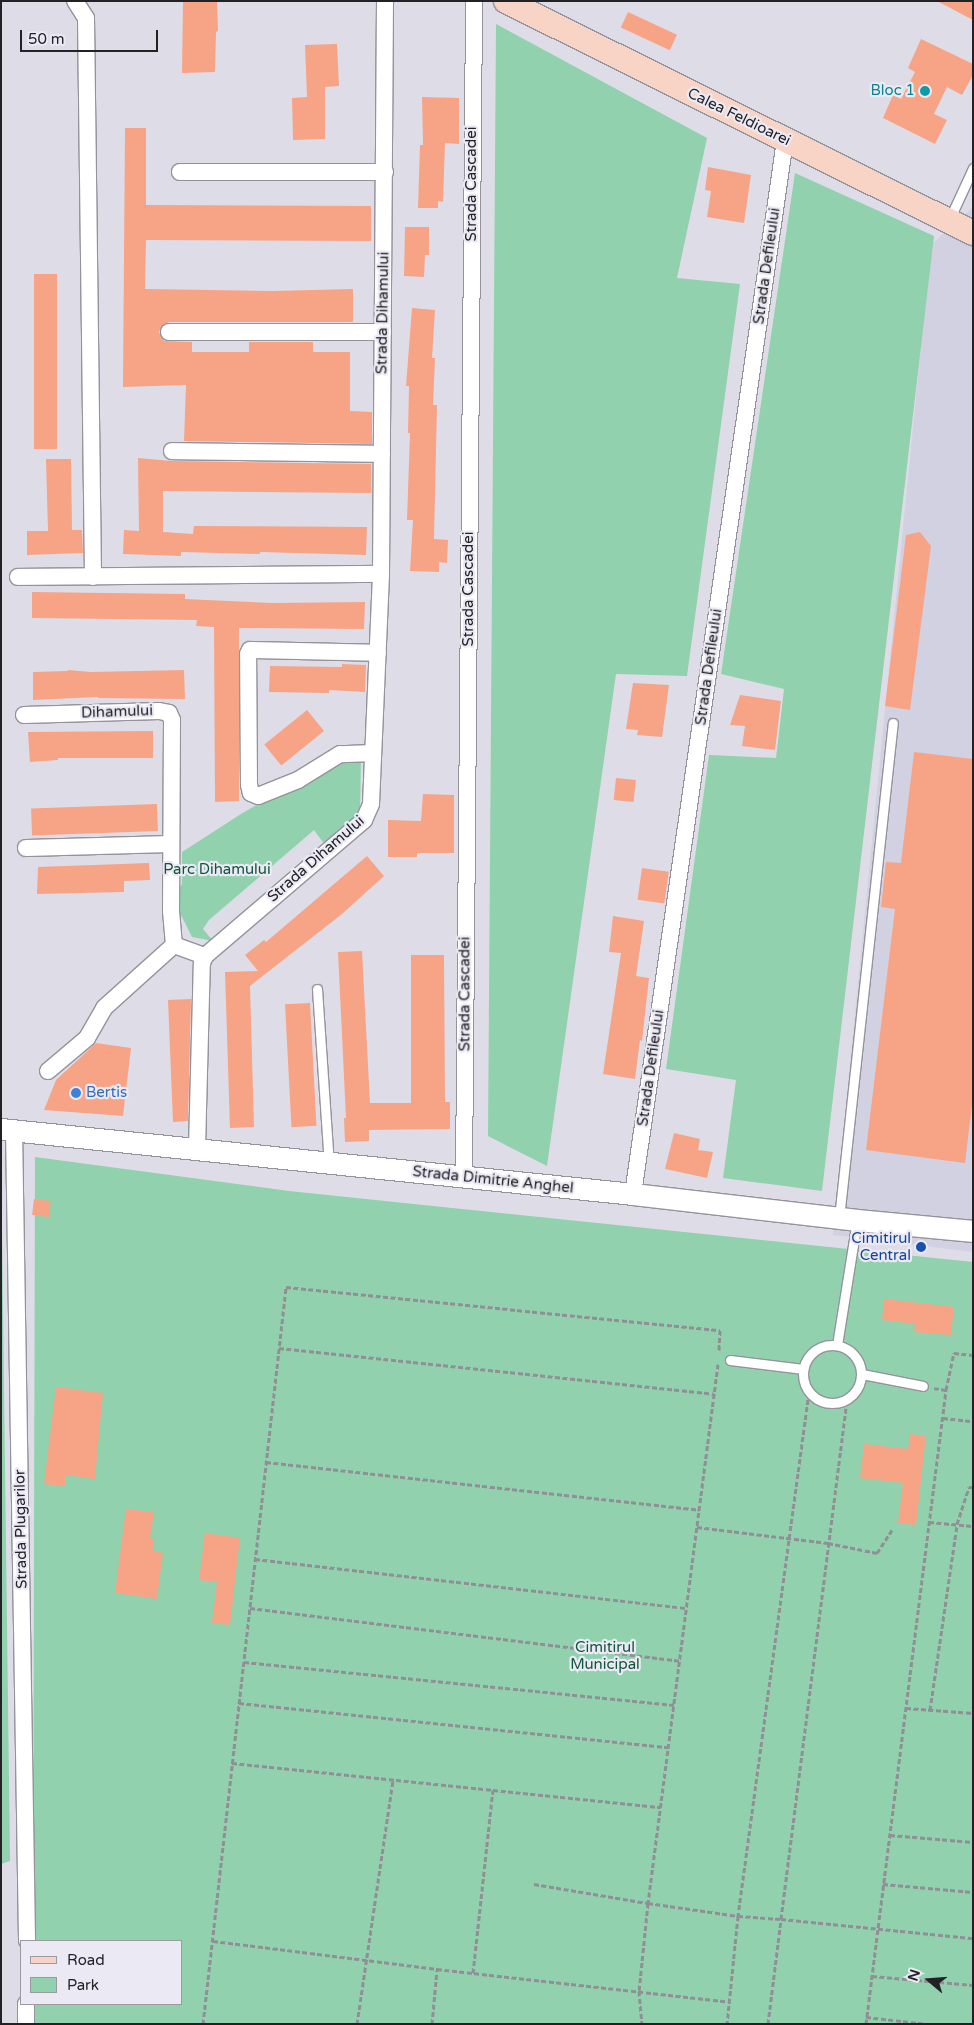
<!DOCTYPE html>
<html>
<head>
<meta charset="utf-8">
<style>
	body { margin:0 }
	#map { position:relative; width:974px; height:2025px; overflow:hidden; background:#dedde7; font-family:"Varela Round",sans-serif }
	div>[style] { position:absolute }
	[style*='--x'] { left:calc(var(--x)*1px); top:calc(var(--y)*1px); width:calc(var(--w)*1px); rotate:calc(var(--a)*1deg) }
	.built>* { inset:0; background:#d2d1e1 }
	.green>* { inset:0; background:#91d1ae }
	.building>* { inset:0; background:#f7a386; transform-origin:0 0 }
	.path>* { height:3px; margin-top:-1.5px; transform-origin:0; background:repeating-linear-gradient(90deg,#908f96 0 5px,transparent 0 7.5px) }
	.roads { filter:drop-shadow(1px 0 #94939c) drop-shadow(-1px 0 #94939c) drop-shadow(0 1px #94939c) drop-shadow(0 -1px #94939c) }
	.service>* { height:9px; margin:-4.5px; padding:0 4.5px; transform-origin:4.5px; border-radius:4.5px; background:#fff }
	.service>.ring { margin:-4.5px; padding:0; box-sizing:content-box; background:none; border:9px solid #fff; border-radius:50% }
	.minor>* { height:16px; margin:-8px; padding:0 8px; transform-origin:8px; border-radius:8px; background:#fff }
	.tertiary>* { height:21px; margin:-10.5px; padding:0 10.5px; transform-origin:10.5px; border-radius:10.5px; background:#fff }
	.secondary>* { height:24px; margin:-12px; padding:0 12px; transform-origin:12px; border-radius:12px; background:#f7d4c5 }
	.dots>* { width:14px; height:14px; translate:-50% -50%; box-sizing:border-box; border:2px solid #ebeaf4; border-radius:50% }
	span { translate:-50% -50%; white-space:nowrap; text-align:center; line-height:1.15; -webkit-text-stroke:4.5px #ebeaf4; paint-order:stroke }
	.culture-label { font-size:15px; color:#0d838f }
	.right { translate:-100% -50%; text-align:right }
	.street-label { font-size:15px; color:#222125 }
	.park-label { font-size:15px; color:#105537 }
	.shop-label { font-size:15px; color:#366cbe }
	.left { translate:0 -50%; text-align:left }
	.transit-label { font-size:15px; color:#164399 }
	.frame { position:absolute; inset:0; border:2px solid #222125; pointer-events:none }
	.legend { position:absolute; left:20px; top:1940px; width:162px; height:65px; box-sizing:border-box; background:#ebeaf4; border:1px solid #9b9aa1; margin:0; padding:6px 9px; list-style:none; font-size:15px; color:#222125 }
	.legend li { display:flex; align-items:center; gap:10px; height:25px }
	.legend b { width:25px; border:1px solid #9b9aa1 }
	.north { position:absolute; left:904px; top:1955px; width:50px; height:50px; -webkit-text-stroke:4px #ebeaf4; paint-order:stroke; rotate:288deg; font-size:14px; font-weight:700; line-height:20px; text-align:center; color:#222125 }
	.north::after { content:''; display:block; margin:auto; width:18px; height:22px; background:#222125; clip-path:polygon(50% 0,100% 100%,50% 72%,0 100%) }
	.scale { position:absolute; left:20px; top:30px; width:138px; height:22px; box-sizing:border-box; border:2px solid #222125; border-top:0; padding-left:6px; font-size:15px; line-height:18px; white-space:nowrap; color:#222125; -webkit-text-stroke:4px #ebeaf4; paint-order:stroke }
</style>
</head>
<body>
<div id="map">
	<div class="built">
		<i style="clip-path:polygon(973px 207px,973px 1252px,833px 1235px,931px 245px)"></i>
	</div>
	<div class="green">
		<i style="clip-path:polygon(496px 24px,707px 138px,677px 278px,740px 284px,687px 676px,616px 674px,547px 1166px,488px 1136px)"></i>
		<i style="clip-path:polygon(795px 173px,934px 236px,822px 1191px,723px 1178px,736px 1080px,666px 1069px,709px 755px,776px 758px,784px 689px,721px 674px)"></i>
		<i style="clip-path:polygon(361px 756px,360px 816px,325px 845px,314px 830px,209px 920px,203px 929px,213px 941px,192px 937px,180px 913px,175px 895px,182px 884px,182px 852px,241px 814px,324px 766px)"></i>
		<i style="clip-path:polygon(1px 1147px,10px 1861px,1px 1864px)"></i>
		<i style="clip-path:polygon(35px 1157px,289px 1191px,973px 1262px,973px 2024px,33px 2024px,33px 2004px,181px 2004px,181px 1941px,33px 1941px)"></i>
	</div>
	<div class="building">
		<i style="clip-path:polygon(183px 1px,217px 1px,218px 31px,216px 32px,215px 72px,182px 73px)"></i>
		<i style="clip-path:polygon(937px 1px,973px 1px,973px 20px)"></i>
		<i style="left:628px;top:12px;width:54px;height:17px;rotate:25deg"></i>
		<i style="clip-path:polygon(921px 39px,973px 64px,973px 75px,962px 95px,947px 87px,934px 114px,947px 120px,935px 144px,883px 118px,893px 95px,901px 99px,915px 72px,908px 68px)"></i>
		<i style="clip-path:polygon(337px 44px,339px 86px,325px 87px,325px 139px,293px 140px,292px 98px,307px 97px,305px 45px)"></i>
		<i style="clip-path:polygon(422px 97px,459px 98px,459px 144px,445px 143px,443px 202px,438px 201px,438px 208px,418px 208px,420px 145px,423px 145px)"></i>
		<i style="clip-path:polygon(125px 128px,146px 128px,146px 205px,371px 206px,371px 241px,146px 240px,145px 289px,273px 291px,353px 289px,353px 322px,169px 322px,161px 327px,159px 332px,164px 341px,192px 342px,192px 352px,249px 352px,249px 342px,313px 342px,313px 352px,350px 352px,350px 411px,372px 412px,372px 444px,184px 441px,186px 385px,123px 387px)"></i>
		<i style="clip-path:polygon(708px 167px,751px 175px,744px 223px,707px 217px,711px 191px,705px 190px)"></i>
		<i style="clip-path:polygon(405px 227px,429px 227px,429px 255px,425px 255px,424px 277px,404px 276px)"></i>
		<i style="left:34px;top:274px;width:23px;height:175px"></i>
		<i style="clip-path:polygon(412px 308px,435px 310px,432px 358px,435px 358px,433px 405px,437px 405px,434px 539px,448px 540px,447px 563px,439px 562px,439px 572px,410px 571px,413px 520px,407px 520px,410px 433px,408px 433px,409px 386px,406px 386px)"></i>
		<i style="clip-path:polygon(138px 458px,172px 461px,371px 464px,371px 493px,163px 491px,163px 532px,193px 534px,194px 526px,367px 527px,366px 555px,260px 552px,260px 554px,181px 552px,181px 556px,123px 554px,124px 530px,139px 531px)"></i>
		<i style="clip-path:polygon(46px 459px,71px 459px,72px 530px,82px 530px,83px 553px,27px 555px,27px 531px,48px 531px)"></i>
		<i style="clip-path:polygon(920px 532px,931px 546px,910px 710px,885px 706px,906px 535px)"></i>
		<i style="clip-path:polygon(32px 592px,185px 594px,185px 599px,272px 603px,365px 602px,364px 629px,239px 628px,239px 801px,215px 802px,214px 627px,196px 626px,197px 620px,32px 618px)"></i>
		<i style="clip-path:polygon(342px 664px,366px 665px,365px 692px,329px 690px,329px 693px,269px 692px,270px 666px,342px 667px)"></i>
		<i style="clip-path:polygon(68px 670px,91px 672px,184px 670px,185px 699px,98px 698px,98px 697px,33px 700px,33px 672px,68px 671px)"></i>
		<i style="clip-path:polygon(633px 683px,669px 685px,662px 737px,637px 735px,638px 730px,626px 729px)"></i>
		<i style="clip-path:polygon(740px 695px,781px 701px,775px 750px,742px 746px,745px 726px,730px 725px)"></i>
		<i style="left:307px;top:710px;width:27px;height:55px;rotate:51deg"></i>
		<i style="clip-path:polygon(153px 731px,153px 758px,58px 758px,58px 760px,30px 762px,28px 732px)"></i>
		<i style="clip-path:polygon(914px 752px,973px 759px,973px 1097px,965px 1163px,866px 1150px,895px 909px,881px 907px,886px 862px,901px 863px)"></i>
		<i style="left:616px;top:778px;width:20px;height:22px;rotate:6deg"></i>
		<i style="clip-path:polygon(423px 794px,454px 795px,454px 853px,417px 853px,417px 857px,388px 857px,388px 820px,421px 821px)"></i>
		<i style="left:157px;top:804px;width:27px;height:126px;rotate:88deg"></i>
		<i style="clip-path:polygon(367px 856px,384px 876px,342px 914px,250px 986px,254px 1127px,230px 1128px,225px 972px,258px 971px,245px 955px,264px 940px,266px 942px)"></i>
		<i style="clip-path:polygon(149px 863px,150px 880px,124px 881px,124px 892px,37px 894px,38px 867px)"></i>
		<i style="left:642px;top:868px;width:27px;height:32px;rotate:8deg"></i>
		<i style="clip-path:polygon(613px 916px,644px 921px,636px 976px,649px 978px,642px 1041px,640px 1040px,635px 1079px,603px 1074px,621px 953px,609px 952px)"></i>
		<i style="clip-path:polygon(362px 951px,370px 1103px,411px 1103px,411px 955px,444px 955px,445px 1102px,450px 1102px,450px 1129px,369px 1130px,369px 1141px,345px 1142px,344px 1118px,346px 1118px,338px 952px)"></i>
		<i style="clip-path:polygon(191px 999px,188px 1121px,173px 1122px,168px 1000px)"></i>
		<i style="left:310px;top:1003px;width:123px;height:25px;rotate:87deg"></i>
		<i style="clip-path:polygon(96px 1043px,131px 1048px,123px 1116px,44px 1110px,56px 1080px)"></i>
		<i style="clip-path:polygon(674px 1133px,700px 1139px,698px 1150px,713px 1152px,707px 1178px,665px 1169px)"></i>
		<i style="left:34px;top:1199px;width:17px;height:16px;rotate:7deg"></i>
		<i style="clip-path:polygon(884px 1299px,954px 1307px,951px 1335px,914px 1332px,915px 1324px,882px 1320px)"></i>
		<i style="clip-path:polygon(56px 1387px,103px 1393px,95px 1479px,66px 1475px,65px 1486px,44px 1484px)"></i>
		<i style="clip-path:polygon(910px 1434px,926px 1436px,916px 1525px,898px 1523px,903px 1483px,860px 1478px,864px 1444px,908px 1449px)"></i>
		<i style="clip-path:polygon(126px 1509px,154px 1512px,150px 1538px,154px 1539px,153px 1551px,163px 1553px,157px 1599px,115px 1593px)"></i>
		<i style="clip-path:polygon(205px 1533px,240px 1538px,230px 1625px,212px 1623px,217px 1582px,199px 1580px)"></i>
	</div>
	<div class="path">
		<i style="--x:279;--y:1348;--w:437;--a:6"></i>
		<i style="--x:718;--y:1364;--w:544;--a:97.4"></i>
		<i style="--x:648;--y:1903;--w:91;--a:8.2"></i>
		<i style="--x:738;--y:1916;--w:109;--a:95.8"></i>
		<i style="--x:946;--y:1390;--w:38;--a:-78"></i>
		<i style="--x:954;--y:1353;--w:19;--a:6"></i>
		<i style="--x:809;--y:1392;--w:529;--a:97.72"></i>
		<i style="--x:738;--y:1916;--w:43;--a:4"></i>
		<i style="--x:781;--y:1919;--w:523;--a:-82.75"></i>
		<i style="--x:943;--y:1418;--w:30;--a:6"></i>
		<i style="--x:266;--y:1462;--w:436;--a:6.3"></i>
		<i style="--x:929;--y:1522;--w:44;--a:5.2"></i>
		<i style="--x:697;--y:1527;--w:132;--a:7"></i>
		<i style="--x:828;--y:1543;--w:50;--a:11.5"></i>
		<i style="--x:877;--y:1553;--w:30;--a:-57"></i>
		<i style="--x:255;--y:1559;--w:434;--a:6.5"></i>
		<i style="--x:250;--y:1608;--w:433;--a:7"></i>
		<i style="--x:244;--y:1662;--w:432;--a:5.7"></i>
		<i style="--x:239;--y:1703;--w:431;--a:5.9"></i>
		<i style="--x:906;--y:1708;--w:67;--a:4.3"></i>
		<i style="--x:930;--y:1710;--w:188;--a:-81.7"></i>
		<i style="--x:957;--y:1524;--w:39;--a:-72"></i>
		<i style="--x:969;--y:1487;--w:4;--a:0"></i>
		<i style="--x:232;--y:1763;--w:431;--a:5.9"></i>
		<i style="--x:890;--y:1835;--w:83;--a:4.8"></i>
		<i style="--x:534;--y:1884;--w:116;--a:9.5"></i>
		<i style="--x:648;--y:1903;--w:88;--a:95.8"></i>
		<i style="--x:639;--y:1991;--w:33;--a:85"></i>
		<i style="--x:883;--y:1884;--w:90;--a:5.1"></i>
		<i style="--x:213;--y:1941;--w:226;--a:7.1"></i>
		<i style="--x:437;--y:1969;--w:294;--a:6.4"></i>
		<i style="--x:473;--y:1973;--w:184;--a:-83.8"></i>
		<i style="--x:872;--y:1976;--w:101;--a:5.1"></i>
		<i style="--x:866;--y:2017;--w:62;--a:6.4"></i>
		<i style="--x:203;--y:2024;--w:742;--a:-83.57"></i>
		<i style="--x:286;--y:1287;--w:436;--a:5.7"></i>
		<i style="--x:720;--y:1330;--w:22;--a:93"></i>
		<i style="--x:357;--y:2024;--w:247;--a:-81.6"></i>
		<i style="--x:432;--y:2024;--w:54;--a:-84.7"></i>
		<i style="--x:768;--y:2024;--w:106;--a:-82.9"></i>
		<i style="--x:781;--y:1919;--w:193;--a:5.7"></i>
		<i style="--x:866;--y:2024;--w:639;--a:-82.81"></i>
		<i style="--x:946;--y:1390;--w:12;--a:-171"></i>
	</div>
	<div class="roads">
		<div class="service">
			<i style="--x:949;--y:220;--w:57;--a:-65.2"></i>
			<i style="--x:317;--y:989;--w:175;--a:86.1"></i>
			<i style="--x:839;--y:1218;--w:498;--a:-83.8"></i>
			<i class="ring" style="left:803px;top:1345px;width:49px;height:49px"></i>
			<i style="--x:837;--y:1345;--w:127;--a:-80.9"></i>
			<i style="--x:730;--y:1360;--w:74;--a:7"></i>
			<i style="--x:862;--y:1374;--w:62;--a:11.1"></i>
		</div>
		<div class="minor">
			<i style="--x:75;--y:1;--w:20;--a:57"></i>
			<i style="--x:86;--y:18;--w:559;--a:89.28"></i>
			<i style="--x:180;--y:172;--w:205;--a:0"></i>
			<i style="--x:169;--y:332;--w:214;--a:0"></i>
			<i style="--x:172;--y:451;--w:210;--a:0.8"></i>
			<i style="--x:18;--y:577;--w:363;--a:-0.5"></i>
			<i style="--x:24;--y:715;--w:135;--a:-1.7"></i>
			<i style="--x:159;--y:711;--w:10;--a:11"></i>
			<i style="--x:169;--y:713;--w:8;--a:67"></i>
			<i style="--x:172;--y:720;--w:191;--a:90.3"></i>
			<i style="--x:171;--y:911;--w:34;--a:85"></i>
			<i style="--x:373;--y:753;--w:33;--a:178"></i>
			<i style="--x:340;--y:754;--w:49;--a:148.2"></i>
			<i style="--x:298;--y:780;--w:43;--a:158.2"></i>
			<i style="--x:258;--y:796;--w:8;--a:-157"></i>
			<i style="--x:251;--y:793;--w:8;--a:-104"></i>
			<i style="--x:249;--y:785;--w:131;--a:-90.4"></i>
			<i style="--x:248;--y:654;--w:4;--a:-63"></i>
			<i style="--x:250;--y:650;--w:128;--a:1.3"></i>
			<i style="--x:26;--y:848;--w:145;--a:-1.6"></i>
			<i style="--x:48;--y:1071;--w:51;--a:-40.2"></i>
			<i style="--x:87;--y:1038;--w:34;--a:-60"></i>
			<i style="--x:104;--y:1008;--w:94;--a:-42"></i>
			<i style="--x:174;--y:945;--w:33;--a:20"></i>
			<i style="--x:14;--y:1129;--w:812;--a:89.08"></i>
			<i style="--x:197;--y:1148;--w:185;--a:-88.5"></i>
			<i style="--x:202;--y:963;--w:8;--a:-67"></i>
			<i style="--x:205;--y:956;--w:209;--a:-40.5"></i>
			<i style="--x:364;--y:820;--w:17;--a:-66"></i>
			<i style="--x:371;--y:804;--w:230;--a:-87.5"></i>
			<i style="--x:381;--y:574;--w:573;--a:-89.6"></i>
			<i style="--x:464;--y:1177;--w:1176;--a:-89.51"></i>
			<i style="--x:633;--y:1194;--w:1065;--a:-81.79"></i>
			<i style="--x:26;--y:2024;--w:20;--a:-90"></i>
		</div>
		<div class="tertiary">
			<i style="--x:1;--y:1129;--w:635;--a:5.87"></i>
			<i style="--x:633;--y:1194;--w:226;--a:6.6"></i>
			<i style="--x:857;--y:1220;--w:117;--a:5.4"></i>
		</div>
		<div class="secondary">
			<i style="--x:506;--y:1;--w:521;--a:26.42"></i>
		</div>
	</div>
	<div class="dots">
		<i style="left:925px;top:91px;background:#0f9aa8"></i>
		<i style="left:76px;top:1093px;background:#3f7fe0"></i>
		<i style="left:921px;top:1247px;background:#1a4fb4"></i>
	</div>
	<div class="culture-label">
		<span class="right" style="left:915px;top:91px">Bloc 1</span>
	</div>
	<div class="street-label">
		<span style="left:739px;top:117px;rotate:26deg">Calea Feldioarei</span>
		<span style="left:472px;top:184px;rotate:-90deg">Strada Cascadei</span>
		<span style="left:767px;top:266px;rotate:-82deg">Strada Defileului</span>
		<span style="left:383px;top:313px;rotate:-89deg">Strada Dihamului</span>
		<span style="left:469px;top:589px;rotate:-90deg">Strada Cascadei</span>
		<span style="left:709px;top:667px;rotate:-82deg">Strada Defileului</span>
		<span style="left:117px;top:712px;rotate:-2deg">Dihamului</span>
		<span style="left:316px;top:859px;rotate:-41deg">Strada Dihamului</span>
		<span style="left:465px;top:994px;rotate:-90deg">Strada Cascadei</span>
		<span style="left:651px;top:1068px;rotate:-82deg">Strada Defileului</span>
		<span style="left:493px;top:1180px;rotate:6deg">Strada Dimitrie Anghel</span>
		<span style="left:21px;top:1529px;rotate:-91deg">Strada Plugarilor</span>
	</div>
	<div class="park-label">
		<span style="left:217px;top:870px">Parc Dihamului</span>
		<span style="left:605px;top:1656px">Cimitirul<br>Municipal</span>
	</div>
	<div class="shop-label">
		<span class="left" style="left:86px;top:1093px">Bertis</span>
	</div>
	<div class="transit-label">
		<span class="right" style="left:911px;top:1247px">Cimitirul<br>Central</span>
	</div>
	<div class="frame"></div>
	<ul class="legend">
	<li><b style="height:6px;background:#f7d4c5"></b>Road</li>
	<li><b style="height:14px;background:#91d1ae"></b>Park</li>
	</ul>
	<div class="north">N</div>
	<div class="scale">50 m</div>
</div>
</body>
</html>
